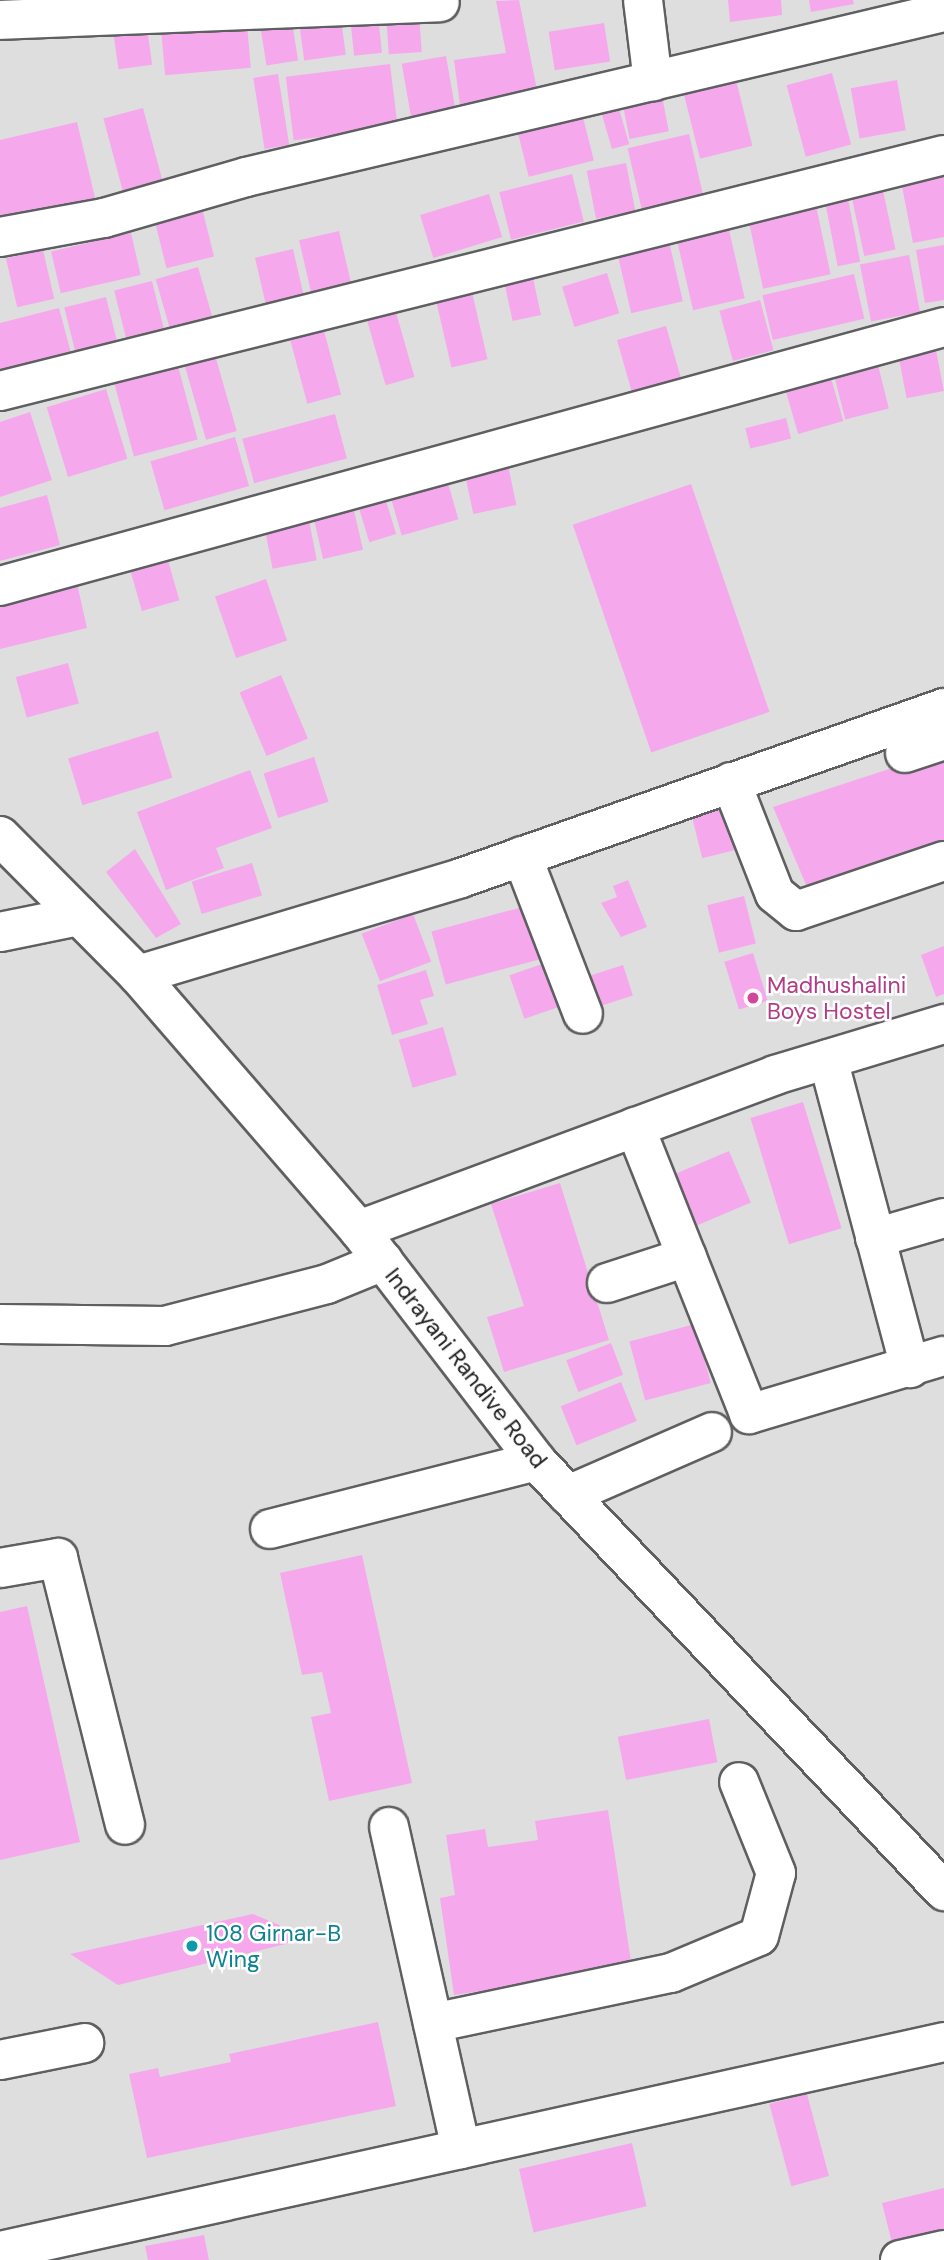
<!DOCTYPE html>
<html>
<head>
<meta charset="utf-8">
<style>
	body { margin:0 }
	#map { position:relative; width:944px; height:2260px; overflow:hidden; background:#dededf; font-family:"DM Sans",sans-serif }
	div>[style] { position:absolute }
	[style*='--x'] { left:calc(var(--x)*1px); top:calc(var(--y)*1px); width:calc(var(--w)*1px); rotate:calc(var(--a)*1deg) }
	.building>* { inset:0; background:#f6a8ed; transform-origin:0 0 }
	.roads { filter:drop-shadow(2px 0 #5e5f60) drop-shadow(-2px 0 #5e5f60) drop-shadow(0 2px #5e5f60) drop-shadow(0 -2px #5e5f60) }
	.minor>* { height:38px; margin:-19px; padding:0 19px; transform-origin:19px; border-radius:19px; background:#fff }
	.dots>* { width:19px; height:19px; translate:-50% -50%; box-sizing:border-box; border:4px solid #fff; border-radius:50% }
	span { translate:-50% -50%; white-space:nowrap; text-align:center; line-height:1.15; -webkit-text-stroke:5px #fff; paint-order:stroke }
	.hotel-label { font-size:23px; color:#b23c85 }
	.left { translate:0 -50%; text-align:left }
	.street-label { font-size:23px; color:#1d1d1d }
	.culture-label { font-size:23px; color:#0d838f }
</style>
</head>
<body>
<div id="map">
	<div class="building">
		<i style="clip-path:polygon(519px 0,537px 90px,460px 105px,454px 60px,506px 53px,496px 1px)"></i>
		<i style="clip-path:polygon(728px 0,781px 0,782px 15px,730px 22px)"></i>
		<i style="clip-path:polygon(809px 0,853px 0,854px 4px,811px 12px)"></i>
		<i style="left:246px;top:13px;width:55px;height:86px;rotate:85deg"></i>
		<i style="left:419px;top:13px;width:39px;height:33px;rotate:86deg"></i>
		<i style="left:378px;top:15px;width:38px;height:28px;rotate:84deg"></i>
		<i style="left:341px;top:20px;width:35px;height:42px;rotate:82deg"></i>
		<i style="left:292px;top:22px;width:39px;height:32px;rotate:81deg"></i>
		<i style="left:604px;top:23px;width:39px;height:56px;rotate:81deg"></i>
		<i style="left:147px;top:28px;width:37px;height:34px;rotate:82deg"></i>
		<i style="left:446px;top:56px;width:55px;height:45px;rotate:80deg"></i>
		<i style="left:390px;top:64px;width:64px;height:105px;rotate:83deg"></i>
		<i style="left:734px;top:72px;width:76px;height:54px;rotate:76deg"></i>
		<i style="left:832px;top:73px;width:74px;height:47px;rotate:75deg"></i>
		<i style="left:278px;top:74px;width:72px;height:25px;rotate:81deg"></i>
		<i style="left:897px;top:80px;width:51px;height:47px;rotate:80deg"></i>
		<i style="left:661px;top:91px;width:41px;height:40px;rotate:79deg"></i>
		<i style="left:616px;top:98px;width:48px;height:18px;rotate:74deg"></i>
		<i style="left:143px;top:108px;width:78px;height:41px;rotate:75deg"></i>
		<i style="left:582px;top:113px;width:49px;height:67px;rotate:76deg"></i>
		<i style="clip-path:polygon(77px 122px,97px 206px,0 230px,0 140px)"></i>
		<i style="left:689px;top:134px;width:65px;height:63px;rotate:77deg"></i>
		<i style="left:626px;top:163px;width:49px;height:40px;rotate:79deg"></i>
		<i style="clip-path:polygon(944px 163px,944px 237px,913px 243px,899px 171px)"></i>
		<i style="left:572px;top:174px;width:49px;height:75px;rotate:76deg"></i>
		<i style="left:881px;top:181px;width:70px;height:32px;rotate:78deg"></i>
		<i style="left:489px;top:194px;width:45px;height:72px;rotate:73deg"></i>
		<i style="left:848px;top:199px;width:64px;height:23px;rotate:79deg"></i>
		<i style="left:815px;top:201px;width:75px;height:69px;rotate:78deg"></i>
		<i style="left:201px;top:204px;width:54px;height:49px;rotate:76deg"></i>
		<i style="left:729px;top:230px;width:70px;height:53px;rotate:77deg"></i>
		<i style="left:339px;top:231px;width:55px;height:41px;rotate:77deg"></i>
		<i style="left:131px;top:233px;width:43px;height:82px;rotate:77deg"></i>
		<i style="left:668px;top:237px;width:66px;height:53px;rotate:77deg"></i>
		<i style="clip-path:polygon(944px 245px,944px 300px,925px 303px,916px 250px)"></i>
		<i style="left:293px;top:249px;width:48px;height:39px;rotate:77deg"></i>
		<i style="left:43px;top:250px;width:50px;height:38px;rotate:77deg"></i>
		<i style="left:909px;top:255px;width:58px;height:50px;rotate:79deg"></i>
		<i style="left:198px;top:267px;width:51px;height:44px;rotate:74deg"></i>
		<i style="left:532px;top:273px;width:43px;height:29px;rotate:78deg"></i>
		<i style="left:607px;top:273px;width:42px;height:47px;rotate:73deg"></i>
		<i style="left:854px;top:274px;width:46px;height:94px;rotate:77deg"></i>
		<i style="left:152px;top:281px;width:55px;height:39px;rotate:76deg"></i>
		<i style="left:472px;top:292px;width:69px;height:37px;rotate:77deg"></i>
		<i style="left:106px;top:297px;width:49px;height:43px;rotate:76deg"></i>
		<i style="left:760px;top:300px;width:52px;height:42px;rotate:75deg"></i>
		<i style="left:393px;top:302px;width:78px;height:30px;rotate:74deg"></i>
		<i style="clip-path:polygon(59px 308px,71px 353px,0 372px,0 323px)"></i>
		<i style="left:666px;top:326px;width:55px;height:51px;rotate:74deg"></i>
		<i style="left:323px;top:327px;width:70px;height:35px;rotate:75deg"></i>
		<i style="left:934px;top:340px;width:52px;height:38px;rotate:79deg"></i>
		<i style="left:215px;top:355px;width:79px;height:32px;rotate:74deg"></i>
		<i style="left:877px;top:361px;width:49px;height:45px;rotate:76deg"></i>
		<i style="left:178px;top:366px;width:76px;height:66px;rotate:75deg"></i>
		<i style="left:829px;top:371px;width:52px;height:47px;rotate:74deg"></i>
		<i style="left:106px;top:389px;width:73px;height:62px;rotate:73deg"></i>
		<i style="clip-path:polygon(30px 412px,52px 480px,0 497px,0 422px)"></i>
		<i style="left:335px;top:414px;width:46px;height:96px;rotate:75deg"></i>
		<i style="left:786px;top:418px;width:21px;height:42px;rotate:76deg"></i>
		<i style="left:235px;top:437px;width:51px;height:88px;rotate:74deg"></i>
		<i style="left:506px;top:456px;width:50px;height:44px;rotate:78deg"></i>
		<i style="left:446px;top:476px;width:45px;height:59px;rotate:74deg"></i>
		<i style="left:691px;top:484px;width:241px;height:125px;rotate:71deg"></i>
		<i style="left:383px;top:491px;width:45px;height:28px;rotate:73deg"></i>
		<i style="clip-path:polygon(47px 495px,60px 545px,0 561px,0 508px)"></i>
		<i style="left:352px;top:502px;width:49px;height:41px;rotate:77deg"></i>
		<i style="left:308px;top:515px;width:46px;height:45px;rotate:79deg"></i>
		<i style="left:167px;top:557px;width:45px;height:39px;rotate:74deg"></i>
		<i style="clip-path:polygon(76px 579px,87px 628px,0 649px,0 597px)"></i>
		<i style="left:266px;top:579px;width:65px;height:54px;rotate:71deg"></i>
		<i style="left:68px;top:663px;width:42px;height:54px;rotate:75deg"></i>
		<i style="left:281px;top:675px;width:69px;height:45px;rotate:67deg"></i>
		<i style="left:158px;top:731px;width:49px;height:94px;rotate:73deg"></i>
		<i style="clip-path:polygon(944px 751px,944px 842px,807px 887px,773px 807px)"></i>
		<i style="left:314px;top:757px;width:47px;height:53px;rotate:72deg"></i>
		<i style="clip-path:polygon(250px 770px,272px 828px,216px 848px,224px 868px,166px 890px,137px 812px)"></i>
		<i style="left:729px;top:800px;width:50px;height:40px;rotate:76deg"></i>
		<i style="clip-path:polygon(135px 849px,181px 924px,156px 938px,106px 872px)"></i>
		<i style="left:252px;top:863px;width:34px;height:63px;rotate:73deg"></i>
		<i style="clip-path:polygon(628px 880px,647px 927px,621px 937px,601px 903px,617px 897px,613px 886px)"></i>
		<i style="left:744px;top:896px;width:49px;height:38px;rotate:76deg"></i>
		<i style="left:530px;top:905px;width:55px;height:102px;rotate:75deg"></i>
		<i style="left:413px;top:914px;width:51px;height:55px;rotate:69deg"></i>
		<i style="clip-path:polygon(944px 946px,944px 994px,936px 997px,921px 955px)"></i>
		<i style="left:753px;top:953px;width:50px;height:30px;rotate:73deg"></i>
		<i style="left:551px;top:961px;width:46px;height:44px;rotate:71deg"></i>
		<i style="left:623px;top:965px;width:32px;height:44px;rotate:72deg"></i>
		<i style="clip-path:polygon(426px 970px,434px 996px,420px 1000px,428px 1024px,392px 1035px,377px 985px)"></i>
		<i style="left:443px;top:1027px;width:50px;height:46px;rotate:74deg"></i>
		<i style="left:803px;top:1102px;width:132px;height:55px;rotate:73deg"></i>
		<i style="left:729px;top:1151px;width:56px;height:58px;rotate:67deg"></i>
		<i style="clip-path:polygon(560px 1183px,609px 1340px,504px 1372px,487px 1317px,524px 1306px,491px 1204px)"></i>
		<i style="left:695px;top:1324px;width:61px;height:68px;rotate:75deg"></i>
		<i style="left:611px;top:1343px;width:34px;height:48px;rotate:69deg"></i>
		<i style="left:621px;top:1382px;width:42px;height:65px;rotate:68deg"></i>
		<i style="clip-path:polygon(362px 1555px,412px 1783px,329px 1801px,311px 1717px,331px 1713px,322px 1672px,302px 1675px,280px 1573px)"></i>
		<i style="clip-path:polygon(27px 1606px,80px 1842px,0 1860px,0 1612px)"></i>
		<i style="left:709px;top:1719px;width:44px;height:93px;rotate:79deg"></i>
		<i style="clip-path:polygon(608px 1810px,632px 1968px,454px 1995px,440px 1898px,455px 1895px,446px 1835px,485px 1829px,488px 1847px,538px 1840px,535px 1821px)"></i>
		<i style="clip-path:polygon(253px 1914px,310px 1938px,118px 1985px,70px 1954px)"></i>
		<i style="clip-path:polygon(378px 2022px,396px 2106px,147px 2158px,129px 2074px,158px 2068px,160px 2077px,231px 2062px,229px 2054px)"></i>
		<i style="left:807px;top:2094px;width:85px;height:39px;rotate:75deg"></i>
		<i style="left:632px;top:2143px;width:65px;height:116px;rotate:77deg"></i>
		<i style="clip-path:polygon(944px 2188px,944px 2235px,893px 2247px,882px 2203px)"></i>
		<i style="clip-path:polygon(204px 2235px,209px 2260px,148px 2260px,145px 2246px)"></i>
	</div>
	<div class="roads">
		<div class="minor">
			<i style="--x:643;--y:0;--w:82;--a:83"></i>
			<i style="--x:0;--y:20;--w:440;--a:-2.3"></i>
			<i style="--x:0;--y:237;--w:106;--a:-10.4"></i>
			<i style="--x:104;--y:218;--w:148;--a:-16.1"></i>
			<i style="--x:246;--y:177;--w:717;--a:-13.3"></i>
			<i style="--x:0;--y:391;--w:973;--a:-14.04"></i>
			<i style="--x:0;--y:586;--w:979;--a:-15.34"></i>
			<i style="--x:905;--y:753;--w:41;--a:-18.4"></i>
			<i style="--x:731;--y:782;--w:120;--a:68.6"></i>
			<i style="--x:775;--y:894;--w:27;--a:39"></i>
			<i style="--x:796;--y:911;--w:156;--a:-18.7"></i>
			<i style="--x:0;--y:836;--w:196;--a:45.2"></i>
			<i style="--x:138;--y:975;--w:337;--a:49.1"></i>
			<i style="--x:359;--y:1230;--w:291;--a:52.5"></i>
			<i style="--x:536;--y:1461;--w:593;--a:46.5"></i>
			<i style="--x:522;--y:856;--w:169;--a:68.9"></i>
			<i style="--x:0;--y:932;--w:81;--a:-11.4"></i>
			<i style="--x:138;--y:975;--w:337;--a:-16.7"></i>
			<i style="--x:461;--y:878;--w:512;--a:-19.39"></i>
			<i style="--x:828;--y:1059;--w:320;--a:75.1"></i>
			<i style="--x:635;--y:1127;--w:309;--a:68.3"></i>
			<i style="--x:749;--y:1414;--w:203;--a:-16.6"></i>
			<i style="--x:359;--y:1230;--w:444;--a:-20.4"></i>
			<i style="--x:775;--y:1075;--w:177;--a:-16.8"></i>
			<i style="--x:875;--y:1238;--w:72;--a:-16.2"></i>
			<i style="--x:607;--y:1283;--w:84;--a:-18"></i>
			<i style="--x:0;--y:1324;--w:165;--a:0.7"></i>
			<i style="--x:165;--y:1326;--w:167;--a:-14.5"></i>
			<i style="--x:327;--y:1284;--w:61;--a:-22.3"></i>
			<i style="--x:568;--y:1495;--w:157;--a:-23.6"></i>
			<i style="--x:270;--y:1529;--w:275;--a:-14.3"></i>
			<i style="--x:0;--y:1568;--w:59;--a:-9.8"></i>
			<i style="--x:58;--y:1558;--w:275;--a:75.9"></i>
			<i style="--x:389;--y:1827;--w:330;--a:77.4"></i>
			<i style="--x:433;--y:2023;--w:243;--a:-11.9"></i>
			<i style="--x:671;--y:1973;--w:95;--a:-22.8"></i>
			<i style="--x:759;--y:1936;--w:65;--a:-74.9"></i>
			<i style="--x:776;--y:1873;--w:98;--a:-112.1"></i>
			<i style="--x:0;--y:2060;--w:86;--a:-11.4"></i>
			<i style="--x:0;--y:2251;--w:967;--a:-12.48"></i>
			<i style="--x:900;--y:2260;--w:45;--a:-12.8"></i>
		</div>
	</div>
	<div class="dots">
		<i style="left:753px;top:998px;background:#d1479c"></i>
		<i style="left:192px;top:1946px;background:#0f9aa8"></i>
	</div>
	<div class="hotel-label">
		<span class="left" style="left:767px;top:998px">Madhushalini<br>Boys Hostel</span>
	</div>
	<div class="street-label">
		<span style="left:466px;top:1368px;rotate:52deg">Indrayani Randive Road</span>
	</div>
	<div class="culture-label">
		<span class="left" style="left:206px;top:1946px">108 Girnar-B<br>Wing</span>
	</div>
</div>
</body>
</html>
